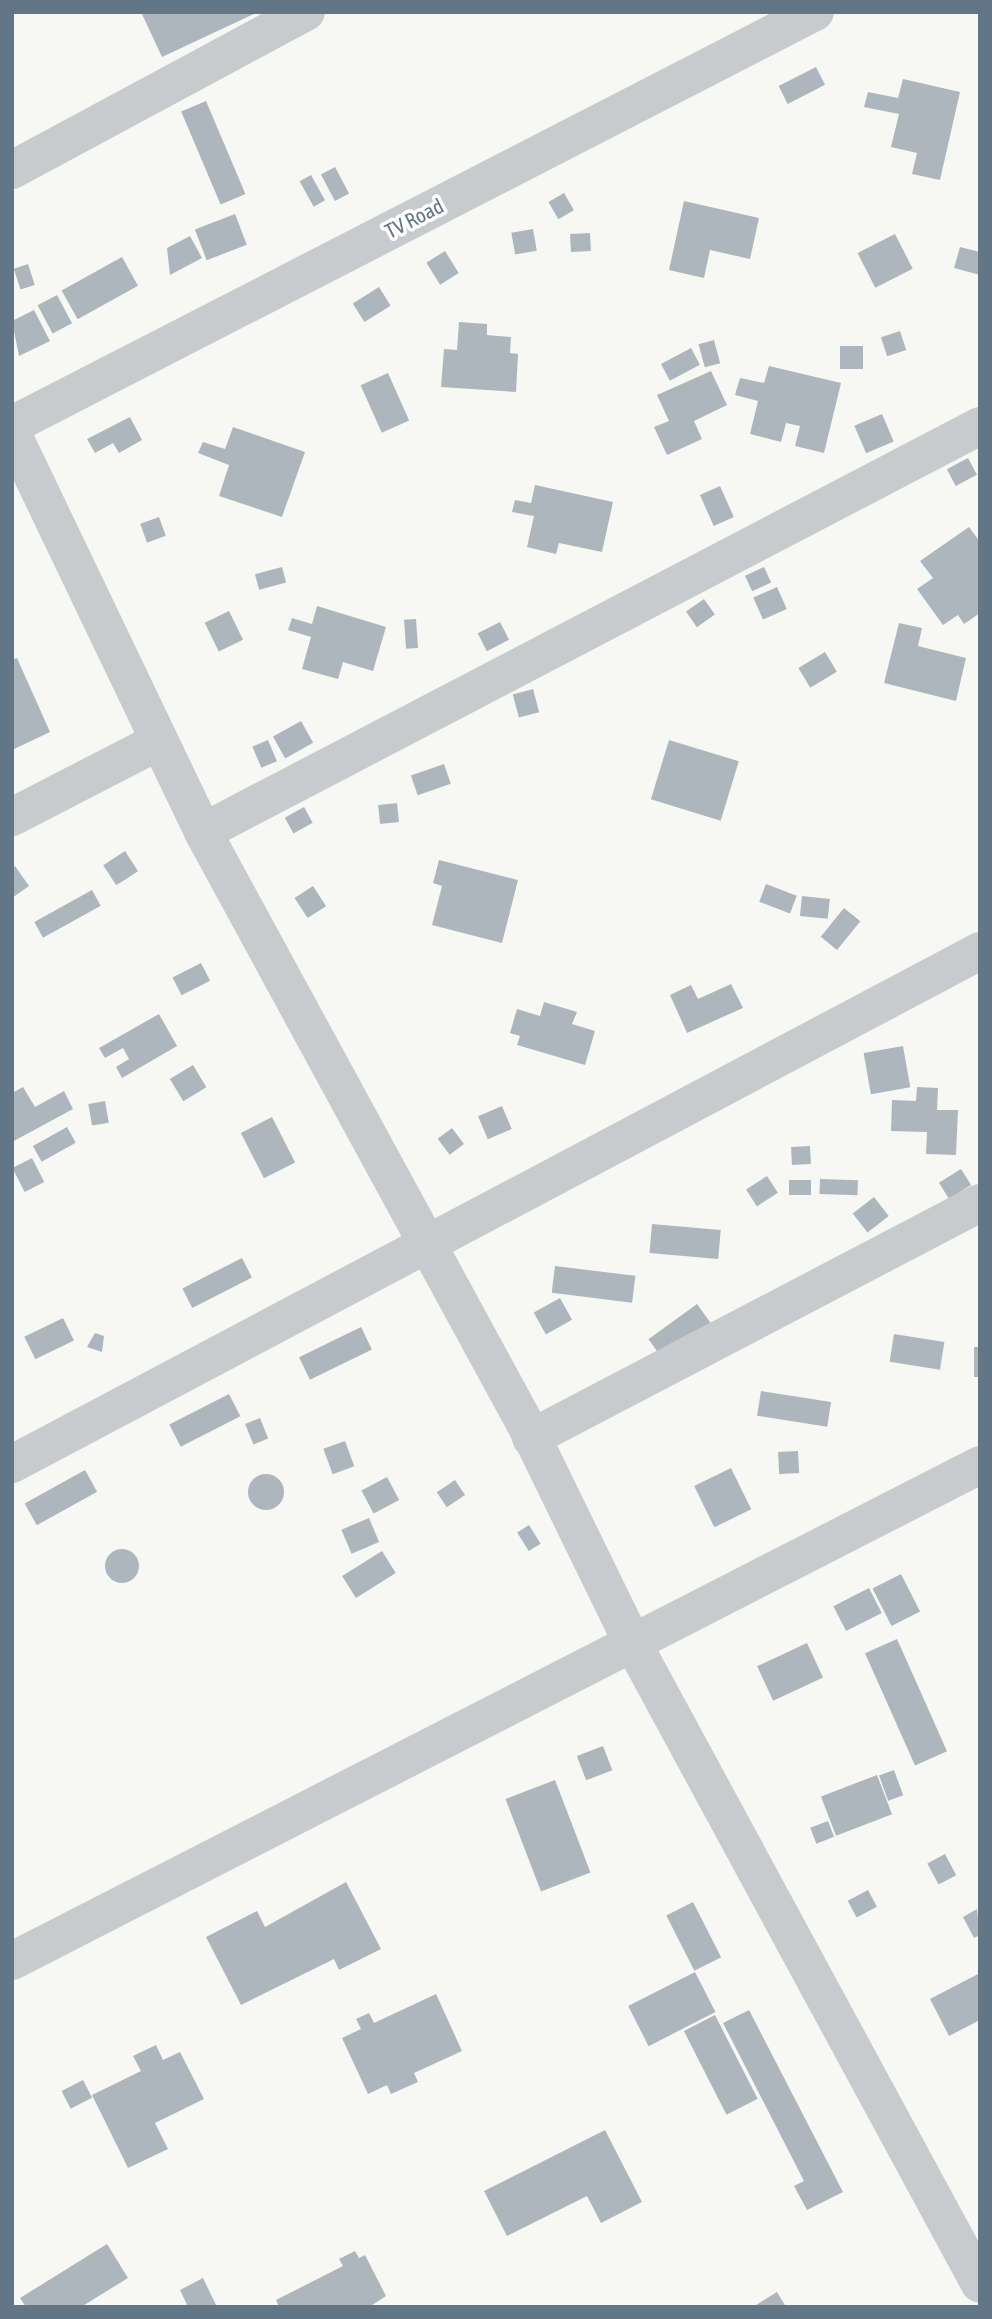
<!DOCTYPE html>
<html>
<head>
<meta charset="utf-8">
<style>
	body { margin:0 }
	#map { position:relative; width:992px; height:2319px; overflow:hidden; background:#f7f8f4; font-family:"Asap Condensed",sans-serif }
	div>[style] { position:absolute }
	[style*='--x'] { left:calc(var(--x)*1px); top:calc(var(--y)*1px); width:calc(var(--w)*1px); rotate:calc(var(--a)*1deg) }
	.building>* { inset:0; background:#aeb6bd; transform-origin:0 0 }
	.round { border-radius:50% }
	.minor>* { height:38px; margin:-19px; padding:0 19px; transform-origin:19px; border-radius:19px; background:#c7cbce }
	span { translate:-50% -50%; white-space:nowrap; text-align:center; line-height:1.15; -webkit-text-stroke:7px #fff; paint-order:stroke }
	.street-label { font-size:21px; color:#637688 }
	.frame { position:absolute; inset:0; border:14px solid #637688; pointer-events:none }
</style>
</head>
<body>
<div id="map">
	<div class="building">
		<i style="clip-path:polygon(141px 12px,258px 12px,162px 57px)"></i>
		<i style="left:816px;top:67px;width:20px;height:42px;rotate:63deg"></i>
		<i style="clip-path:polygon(903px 79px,960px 92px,940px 180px,912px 174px,917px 153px,891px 147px,899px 114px,864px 107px,868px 92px,898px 98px)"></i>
		<i style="left:206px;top:101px;width:101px;height:27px;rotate:67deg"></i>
		<i style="left:335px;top:167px;width:30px;height:16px;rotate:62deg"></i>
		<i style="left:311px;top:175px;width:29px;height:13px;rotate:61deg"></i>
		<i style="left:564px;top:193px;width:20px;height:18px;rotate:60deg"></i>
		<i style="clip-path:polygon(684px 201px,759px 218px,750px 259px,710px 250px,704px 278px,669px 270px)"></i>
		<i style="left:235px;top:214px;width:33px;height:43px;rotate:69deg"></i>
		<i style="left:533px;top:229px;width:22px;height:22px;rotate:80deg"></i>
		<i style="left:590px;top:233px;width:18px;height:20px;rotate:87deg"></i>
		<i style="left:895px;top:234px;width:39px;height:42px;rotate:63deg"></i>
		<i style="clip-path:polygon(190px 236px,202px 258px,170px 275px,167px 248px)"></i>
		<i style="clip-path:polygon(960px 247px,980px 252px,980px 275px,954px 268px)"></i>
		<i style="left:445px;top:251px;width:26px;height:22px;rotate:58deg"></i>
		<i style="left:122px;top:257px;width:33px;height:69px;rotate:61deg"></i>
		<i style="left:28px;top:264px;width:22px;height:15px;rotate:72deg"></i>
		<i style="left:379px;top:287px;width:22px;height:31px;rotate:58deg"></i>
		<i style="left:57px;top:295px;width:32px;height:22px;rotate:62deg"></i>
		<i style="clip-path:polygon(34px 310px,50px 341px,19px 356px,12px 321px)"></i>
		<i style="clip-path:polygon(459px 322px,487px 324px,487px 335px,511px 337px,510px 353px,518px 354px,516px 392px,441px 387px,444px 349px,457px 350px)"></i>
		<i style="left:900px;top:331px;width:20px;height:20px;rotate:72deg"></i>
		<i style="left:714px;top:340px;width:24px;height:16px;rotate:75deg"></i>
		<i style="left:840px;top:346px;width:23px;height:23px"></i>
		<i style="left:691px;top:348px;width:19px;height:34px;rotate:62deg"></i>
		<i style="clip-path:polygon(769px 366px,841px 383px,824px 453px,795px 446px,800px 426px,786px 423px,781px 442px,750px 434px,758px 401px,735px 395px,740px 378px,764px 383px)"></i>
		<i style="clip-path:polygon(711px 371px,727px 405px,694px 421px,702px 439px,667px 455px,654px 427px,669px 421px,657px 395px)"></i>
		<i style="left:388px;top:373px;width:52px;height:30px;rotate:66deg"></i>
		<i style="left:882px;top:414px;width:30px;height:30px;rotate:67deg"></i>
		<i style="clip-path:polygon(130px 417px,142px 440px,119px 453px,113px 443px,95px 453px,87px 439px)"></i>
		<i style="clip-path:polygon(233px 427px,305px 452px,282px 517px,219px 496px,229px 465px,198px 453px,203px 442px,225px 449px)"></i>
		<i style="left:968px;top:458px;width:19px;height:24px;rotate:62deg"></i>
		<i style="clip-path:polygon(535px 485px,613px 502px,602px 552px,559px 543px,556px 554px,527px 547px,534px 516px,512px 512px,515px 500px,531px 503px)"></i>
		<i style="left:720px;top:486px;width:34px;height:22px;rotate:66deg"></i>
		<i style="left:159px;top:517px;width:20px;height:20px;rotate:70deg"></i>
		<i style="clip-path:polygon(969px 527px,980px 542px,980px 613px,964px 624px,958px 615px,943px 625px,917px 589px,933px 578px,920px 561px)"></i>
		<i style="left:282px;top:567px;width:16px;height:28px;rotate:75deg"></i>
		<i style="left:764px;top:567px;width:17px;height:21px;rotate:65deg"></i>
		<i style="left:777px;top:587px;width:24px;height:26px;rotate:66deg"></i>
		<i style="left:704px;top:599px;width:19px;height:22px;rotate:55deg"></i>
		<i style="clip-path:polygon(317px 606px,386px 627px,373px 671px,343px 662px,338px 679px,302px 669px,311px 637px,288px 630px,292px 618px,312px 624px)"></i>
		<i style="left:229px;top:611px;width:32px;height:27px;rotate:64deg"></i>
		<i style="left:416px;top:619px;width:29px;height:12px;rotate:86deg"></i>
		<i style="left:500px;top:622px;width:20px;height:25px;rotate:63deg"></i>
		<i style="clip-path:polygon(899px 623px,922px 628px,918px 646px,966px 658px,956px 701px,884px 683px)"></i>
		<i style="left:825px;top:652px;width:23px;height:31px;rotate:59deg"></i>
		<i style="clip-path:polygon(17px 658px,50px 732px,12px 750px,12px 660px)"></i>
		<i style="left:533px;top:689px;width:24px;height:21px;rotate:75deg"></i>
		<i style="left:301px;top:721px;width:25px;height:32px;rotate:61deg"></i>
		<i style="left:268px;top:740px;width:23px;height:17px;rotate:67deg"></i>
		<i style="left:669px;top:740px;width:73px;height:62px;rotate:17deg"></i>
		<i style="left:444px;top:764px;width:21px;height:35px;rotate:71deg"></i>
		<i style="left:397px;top:803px;width:19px;height:19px;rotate:84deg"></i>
		<i style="left:304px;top:807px;width:18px;height:22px;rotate:61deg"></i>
		<i style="left:125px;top:851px;width:24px;height:26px;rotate:57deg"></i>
		<i style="clip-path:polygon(439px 860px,518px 880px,502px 943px,432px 925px,442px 886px,433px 883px)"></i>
		<i style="clip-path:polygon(15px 866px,29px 886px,12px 898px,12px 868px)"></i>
		<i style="left:766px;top:884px;width:33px;height:19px;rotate:21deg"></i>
		<i style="left:313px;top:886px;width:24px;height:22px;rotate:57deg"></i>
		<i style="left:92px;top:890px;width:18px;height:66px;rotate:61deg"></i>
		<i style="left:802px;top:896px;width:28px;height:20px;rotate:6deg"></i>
		<i style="left:844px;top:908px;width:21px;height:37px;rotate:39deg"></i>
		<i style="left:201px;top:963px;width:20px;height:32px;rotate:63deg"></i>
		<i style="clip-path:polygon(731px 984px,743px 1008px,687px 1033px,670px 995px,691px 985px,698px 999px)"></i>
		<i style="clip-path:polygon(544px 1002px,577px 1012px,572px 1024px,595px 1031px,585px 1065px,517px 1045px,520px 1036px,510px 1033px,517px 1009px,540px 1016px)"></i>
		<i style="clip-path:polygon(159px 1014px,177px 1046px,122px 1078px,116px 1067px,129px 1059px,123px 1048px,105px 1058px,99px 1048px)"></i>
		<i style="left:903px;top:1046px;width:42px;height:40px;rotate:80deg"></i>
		<i style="left:193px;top:1065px;width:26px;height:27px;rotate:59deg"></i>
		<i style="clip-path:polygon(23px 1087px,35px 1107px,64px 1091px,73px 1109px,12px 1142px,12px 1093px)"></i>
		<i style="clip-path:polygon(917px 1087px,938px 1088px,937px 1110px,958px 1110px,956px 1155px,926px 1154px,927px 1132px,891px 1131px,892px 1100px,916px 1101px)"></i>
		<i style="left:105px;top:1101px;width:22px;height:17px;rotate:80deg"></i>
		<i style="left:502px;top:1106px;width:25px;height:26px;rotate:67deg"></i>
		<i style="left:272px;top:1117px;width:51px;height:35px;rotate:63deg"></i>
		<i style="left:67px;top:1127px;width:18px;height:39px;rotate:61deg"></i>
		<i style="left:452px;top:1128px;width:20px;height:18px;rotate:53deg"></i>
		<i style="left:810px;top:1146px;width:18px;height:19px;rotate:87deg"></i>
		<i style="left:32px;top:1158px;width:27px;height:22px;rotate:63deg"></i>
		<i style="left:961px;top:1169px;width:19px;height:26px;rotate:58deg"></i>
		<i style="left:767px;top:1176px;width:20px;height:25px;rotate:57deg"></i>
		<i style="left:820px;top:1179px;width:38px;height:15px;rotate:2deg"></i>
		<i style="left:789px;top:1180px;width:22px;height:15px"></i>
		<i style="left:874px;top:1197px;width:24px;height:27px;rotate:52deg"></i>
		<i style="left:652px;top:1224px;width:69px;height:29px;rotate:5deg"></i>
		<i style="left:242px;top:1258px;width:22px;height:67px;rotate:63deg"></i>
		<i style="left:555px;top:1266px;width:81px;height:27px;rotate:7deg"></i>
		<i style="left:560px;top:1298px;width:25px;height:30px;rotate:61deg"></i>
		<i style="left:697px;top:1304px;width:24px;height:60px;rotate:54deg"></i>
		<i style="left:63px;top:1318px;width:25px;height:43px;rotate:64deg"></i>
		<i style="left:361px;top:1327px;width:25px;height:69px;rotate:64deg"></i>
		<i style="clip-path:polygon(95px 1333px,104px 1336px,102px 1352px,87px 1347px)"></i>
		<i style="left:894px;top:1334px;width:51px;height:28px;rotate:9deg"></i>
		<i style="left:974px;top:1347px;width:6px;height:30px"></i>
		<i style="left:761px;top:1391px;width:71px;height:25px;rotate:9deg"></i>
		<i style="left:229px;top:1394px;width:25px;height:67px;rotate:63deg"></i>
		<i style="left:260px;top:1418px;width:22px;height:16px;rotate:68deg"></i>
		<i style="left:345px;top:1441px;width:27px;height:23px;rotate:70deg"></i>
		<i style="left:798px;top:1451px;width:22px;height:20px;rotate:87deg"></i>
		<i style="left:731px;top:1468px;width:46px;height:41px;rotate:64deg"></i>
		<i style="left:85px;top:1470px;width:25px;height:69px;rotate:61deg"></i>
		<i class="round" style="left:248px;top:1474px;width:36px;height:36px"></i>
		<i style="left:387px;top:1477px;width:26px;height:29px;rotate:62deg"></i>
		<i style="left:455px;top:1480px;width:18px;height:22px;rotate:56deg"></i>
		<i style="left:369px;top:1518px;width:26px;height:30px;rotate:67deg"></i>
		<i style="left:529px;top:1525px;width:22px;height:14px;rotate:58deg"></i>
		<i class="round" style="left:105px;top:1549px;width:34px;height:34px"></i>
		<i style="left:382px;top:1551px;width:26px;height:47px;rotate:58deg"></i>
		<i style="left:901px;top:1574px;width:42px;height:32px;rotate:63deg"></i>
		<i style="left:869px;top:1588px;width:28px;height:40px;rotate:63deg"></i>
		<i style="left:897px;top:1639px;width:123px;height:35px;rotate:66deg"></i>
		<i style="left:807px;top:1643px;width:38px;height:55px;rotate:65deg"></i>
		<i style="left:603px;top:1746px;width:26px;height:28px;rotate:69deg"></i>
		<i style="left:894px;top:1770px;width:27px;height:16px;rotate:70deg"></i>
		<i style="left:877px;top:1775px;width:42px;height:60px;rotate:69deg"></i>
		<i style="left:555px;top:1780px;width:99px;height:53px;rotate:69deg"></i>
		<i style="left:828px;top:1821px;width:17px;height:19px;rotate:69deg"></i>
		<i style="left:945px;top:1854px;width:24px;height:20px;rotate:62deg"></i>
		<i style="clip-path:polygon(346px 1882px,381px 1949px,339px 1970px,334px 1959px,241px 2005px,206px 1937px,257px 1911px,265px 1927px)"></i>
		<i style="left:868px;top:1890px;width:19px;height:23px;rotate:62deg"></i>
		<i style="left:693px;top:1902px;width:62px;height:30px;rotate:63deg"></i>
		<i style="clip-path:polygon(977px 1909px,980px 1935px,974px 1938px,963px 1917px)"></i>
		<i style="left:695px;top:1972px;width:45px;height:75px;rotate:63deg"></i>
		<i style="clip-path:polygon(980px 1973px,980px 2020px,949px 2036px,930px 1999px)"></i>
		<i style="clip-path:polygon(436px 1994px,462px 2051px,414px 2073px,418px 2082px,391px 2094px,387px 2085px,368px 2094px,342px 2038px,361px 2029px,356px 2019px,369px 2013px,374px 2023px)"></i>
		<i style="clip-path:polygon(749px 2010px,843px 2192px,807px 2210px,794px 2186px,804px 2181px,723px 2023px)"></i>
		<i style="left:715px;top:2015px;width:94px;height:35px;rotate:63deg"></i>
		<i style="clip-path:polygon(156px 2045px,163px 2060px,180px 2052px,204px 2099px,155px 2123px,168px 2149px,128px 2168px,92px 2095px,141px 2071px,133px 2056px)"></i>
		<i style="left:83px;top:2080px;width:20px;height:24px;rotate:63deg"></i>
		<i style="clip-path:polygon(605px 2130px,642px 2202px,601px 2223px,587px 2196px,507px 2236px,484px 2191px)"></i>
		<i style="clip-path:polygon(107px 2244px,128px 2278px,81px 2307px,26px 2307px,20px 2298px)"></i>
		<i style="clip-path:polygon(355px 2251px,359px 2258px,365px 2255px,386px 2296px,369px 2307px,279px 2307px,276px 2300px,343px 2266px,339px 2259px)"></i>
		<i style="clip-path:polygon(203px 2278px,217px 2307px,188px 2307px,180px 2290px)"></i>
		<i style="clip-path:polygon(777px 2292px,786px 2307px,757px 2307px,756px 2305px)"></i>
	</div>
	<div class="minor">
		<i style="--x:12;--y:170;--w:334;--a:-28.3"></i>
		<i style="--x:12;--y:425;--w:903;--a:-27.22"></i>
		<i style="--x:12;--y:433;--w:442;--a:64.4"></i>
		<i style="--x:203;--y:832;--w:682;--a:61.44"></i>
		<i style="--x:529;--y:1431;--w:233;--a:64"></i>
		<i style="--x:631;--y:1640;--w:732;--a:61.55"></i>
		<i style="--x:12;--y:817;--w:165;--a:-27.3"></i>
		<i style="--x:203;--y:832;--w:877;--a:-27.59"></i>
		<i style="--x:531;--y:1438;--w:507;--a:-27.63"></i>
		<i style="--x:12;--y:1464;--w:1096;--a:-27.92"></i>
		<i style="--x:12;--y:1961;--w:1088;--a:-27.13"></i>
	</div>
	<div class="street-label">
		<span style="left:414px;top:218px;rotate:-27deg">TV Road</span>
	</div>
	<div class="frame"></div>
</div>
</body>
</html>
